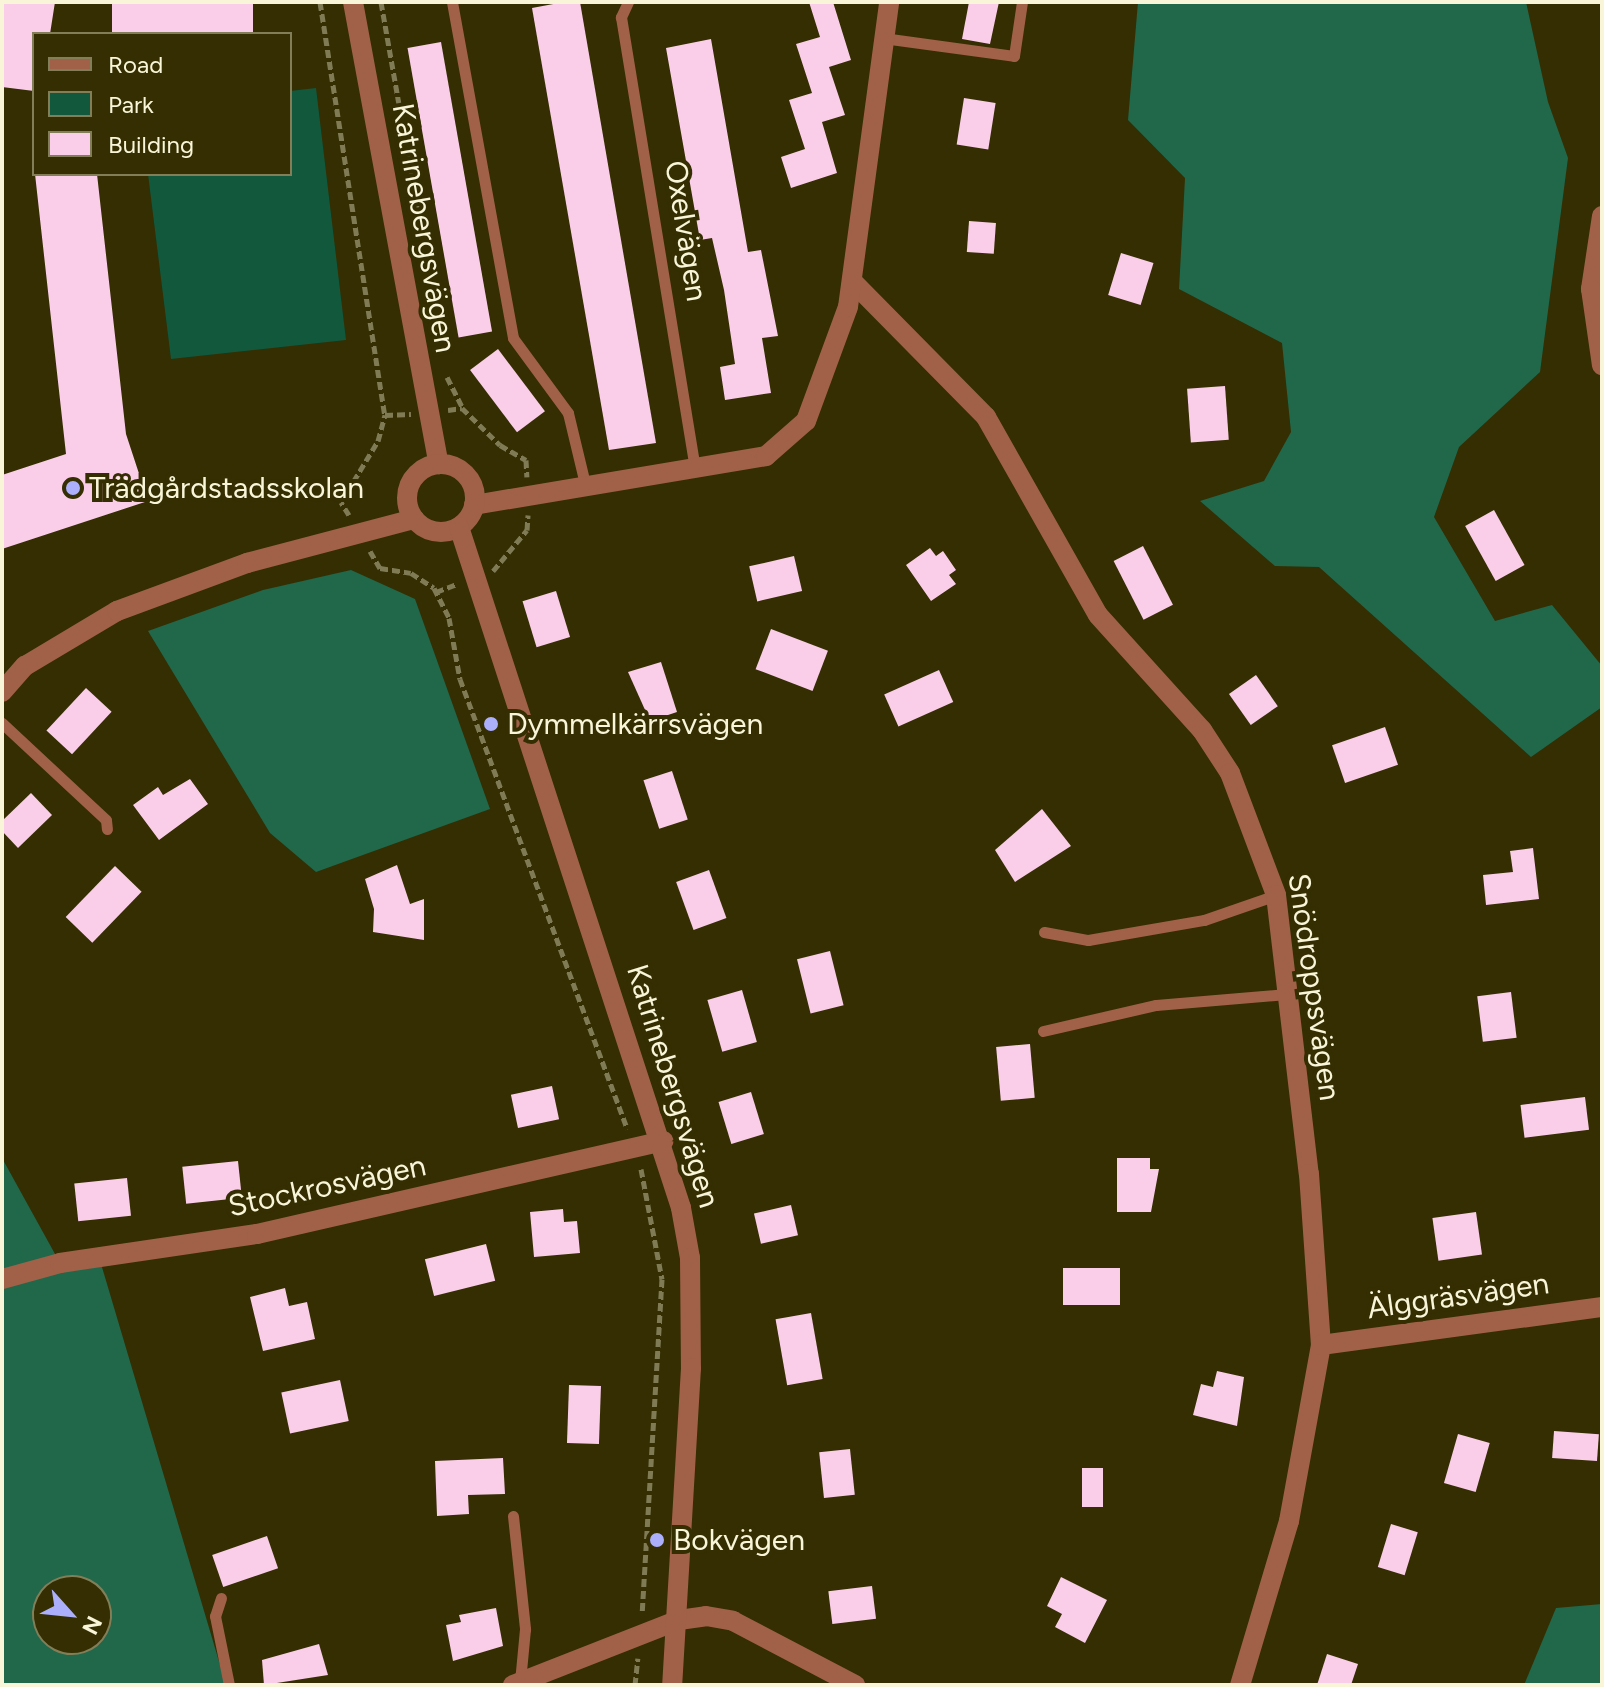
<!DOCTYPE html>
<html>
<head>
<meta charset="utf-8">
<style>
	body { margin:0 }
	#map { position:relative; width:1604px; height:1687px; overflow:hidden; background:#342e02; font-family:Figtree,sans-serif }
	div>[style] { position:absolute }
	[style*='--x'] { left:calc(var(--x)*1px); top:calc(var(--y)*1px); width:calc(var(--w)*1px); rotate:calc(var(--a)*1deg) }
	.green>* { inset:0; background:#11583d }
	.forest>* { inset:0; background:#21674a }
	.building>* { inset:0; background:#facee8; transform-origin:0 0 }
	.path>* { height:5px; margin-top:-2.5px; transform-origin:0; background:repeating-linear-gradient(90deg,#807b55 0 8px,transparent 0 12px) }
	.service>* { height:11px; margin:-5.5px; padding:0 5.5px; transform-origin:5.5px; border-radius:5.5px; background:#a06148 }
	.minor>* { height:20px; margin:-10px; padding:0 10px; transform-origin:10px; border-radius:10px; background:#a06148 }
	.tertiary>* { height:20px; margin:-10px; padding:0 10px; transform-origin:10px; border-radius:10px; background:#a06148 }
	.tertiary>.ring { margin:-10px; padding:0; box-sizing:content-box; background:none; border:20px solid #a06148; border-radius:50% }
	.dots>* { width:22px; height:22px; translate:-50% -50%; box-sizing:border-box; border:4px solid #342e02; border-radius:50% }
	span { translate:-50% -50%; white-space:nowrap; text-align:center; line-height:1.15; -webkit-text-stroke:8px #342e02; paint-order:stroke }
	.street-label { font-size:30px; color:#f8f5d8 }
	.poi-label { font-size:30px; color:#f8f5d8 }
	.left { translate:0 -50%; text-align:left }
	.frame { position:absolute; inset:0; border:4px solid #f8f5d8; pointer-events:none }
	.legend { position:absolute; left:32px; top:32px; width:260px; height:144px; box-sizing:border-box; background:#342e02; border:2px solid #827e58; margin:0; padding:10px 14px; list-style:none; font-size:24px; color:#f8f5d8 }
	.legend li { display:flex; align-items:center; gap:16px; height:40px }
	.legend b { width:40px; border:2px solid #827e58 }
	.north { position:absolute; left:32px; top:1575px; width:80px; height:80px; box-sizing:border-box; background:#342e02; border:2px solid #827e58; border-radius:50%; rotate:117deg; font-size:22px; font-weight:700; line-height:32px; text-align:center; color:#f8f5d8 }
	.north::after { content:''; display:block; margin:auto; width:28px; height:36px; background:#acaffb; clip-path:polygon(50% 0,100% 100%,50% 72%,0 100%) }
</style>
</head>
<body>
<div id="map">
	<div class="green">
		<i style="clip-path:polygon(316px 88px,346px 340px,171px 359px,148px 174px,290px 174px,290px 91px)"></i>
	</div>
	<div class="forest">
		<i style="clip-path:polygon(1138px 2px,1526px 2px,1548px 102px,1568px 158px,1540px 372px,1459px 447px,1434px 517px,1495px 621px,1552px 605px,1602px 666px,1602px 707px,1531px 757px,1319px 567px,1275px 566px,1200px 501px,1264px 481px,1291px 432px,1282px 343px,1179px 289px,1185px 178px,1128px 120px)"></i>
		<i style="clip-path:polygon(351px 570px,415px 599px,490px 809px,316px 872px,270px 833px,148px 631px,263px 590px)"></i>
		<i style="clip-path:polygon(evenodd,2px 1158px,60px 1263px,99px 1257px,226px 1685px,2px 1685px,2px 1158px,48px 1591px,96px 1591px,96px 1639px,48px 1639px,48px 1591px)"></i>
		<i style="clip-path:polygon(1602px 1604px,1602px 1685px,1524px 1685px,1556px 1608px)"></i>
	</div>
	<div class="building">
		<i style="clip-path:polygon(2px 2px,55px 2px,50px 34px,34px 34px,34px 91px,2px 87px)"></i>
		<i style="left:112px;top:2px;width:141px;height:33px"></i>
		<i style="clip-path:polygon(564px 2px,580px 2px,656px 443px,609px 450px,532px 8px)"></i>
		<i style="clip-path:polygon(809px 2px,833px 2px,851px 60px,829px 67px,845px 115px,822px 122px,837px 173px,791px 188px,781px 157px,805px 149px,789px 100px,812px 93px,796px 44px,820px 37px)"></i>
		<i style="clip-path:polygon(969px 2px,999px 2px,990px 44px,962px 39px)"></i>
		<i style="clip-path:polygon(711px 39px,748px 252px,761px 250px,778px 336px,762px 338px,771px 393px,725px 400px,720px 367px,735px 364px,724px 290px,712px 238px,700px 240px,666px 48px)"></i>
		<i style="left:441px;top:42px;width:294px;height:34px;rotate:80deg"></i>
		<i style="left:964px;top:98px;width:32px;height:47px;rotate:9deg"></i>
		<i style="clip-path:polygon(35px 174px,97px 174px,126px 434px,148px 501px,2px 549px,2px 475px,66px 454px)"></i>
		<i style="left:969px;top:221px;width:27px;height:31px;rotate:4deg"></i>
		<i style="left:1121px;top:253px;width:34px;height:44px;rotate:17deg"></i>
		<i style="left:498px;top:349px;width:78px;height:35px;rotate:53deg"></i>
		<i style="left:1225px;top:386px;width:54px;height:38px;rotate:86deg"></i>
		<i style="left:1494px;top:510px;width:63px;height:33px;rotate:61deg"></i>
		<i style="left:1143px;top:546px;width:66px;height:33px;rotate:63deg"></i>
		<i style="clip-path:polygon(930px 548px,936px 556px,943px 551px,956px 570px,949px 575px,956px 584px,931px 601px,906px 565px)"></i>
		<i style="left:794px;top:556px;width:36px;height:46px;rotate:77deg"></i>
		<i style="left:556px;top:591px;width:48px;height:35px;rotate:73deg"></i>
		<i style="left:771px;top:629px;width:61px;height:43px;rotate:21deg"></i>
		<i style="clip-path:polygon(661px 662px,677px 712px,650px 721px,628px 672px)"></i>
		<i style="left:939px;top:670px;width:35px;height:60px;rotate:66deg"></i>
		<i style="left:1256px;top:675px;width:38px;height:33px;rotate:55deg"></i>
		<i style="left:86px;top:688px;width:35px;height:58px;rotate:43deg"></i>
		<i style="left:1385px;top:727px;width:40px;height:56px;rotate:71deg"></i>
		<i style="left:672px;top:771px;width:51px;height:30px;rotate:72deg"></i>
		<i style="clip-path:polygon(190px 779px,208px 804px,159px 840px,133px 805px,158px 787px,163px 795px)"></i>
		<i style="clip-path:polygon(31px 793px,52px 815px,18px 848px,2px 831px,2px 821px)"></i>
		<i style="clip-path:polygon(1042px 809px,1071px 846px,1015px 882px,995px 850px)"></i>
		<i style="clip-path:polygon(1533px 848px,1539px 899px,1486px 905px,1483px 875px,1513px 872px,1510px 851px)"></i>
		<i style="clip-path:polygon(397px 865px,410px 904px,424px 899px,424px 940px,373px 932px,374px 909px,365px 879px)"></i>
		<i style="left:115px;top:866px;width:37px;height:71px;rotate:44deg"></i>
		<i style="left:709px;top:870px;width:51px;height:35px;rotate:70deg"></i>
		<i style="left:830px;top:951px;width:56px;height:34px;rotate:76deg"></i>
		<i style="left:742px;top:990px;width:54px;height:36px;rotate:74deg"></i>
		<i style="left:1511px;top:992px;width:46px;height:34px;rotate:83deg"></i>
		<i style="left:1030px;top:1044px;width:54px;height:34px;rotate:85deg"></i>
		<i style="left:552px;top:1086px;width:34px;height:42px;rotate:78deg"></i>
		<i style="left:751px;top:1092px;width:44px;height:34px;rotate:73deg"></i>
		<i style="left:1585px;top:1097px;width:33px;height:65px;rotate:83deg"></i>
		<i style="clip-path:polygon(1117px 1158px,1150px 1158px,1150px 1169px,1159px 1169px,1151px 1212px,1117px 1212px)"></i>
		<i style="left:238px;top:1161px;width:37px;height:56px;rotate:84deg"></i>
		<i style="left:127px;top:1178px;width:38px;height:53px;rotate:84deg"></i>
		<i style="left:791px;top:1205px;width:31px;height:38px;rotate:77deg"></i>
		<i style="clip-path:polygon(563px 1209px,564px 1222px,577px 1221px,580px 1253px,534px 1257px,530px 1212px)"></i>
		<i style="left:1476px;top:1212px;width:43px;height:44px;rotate:82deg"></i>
		<i style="left:486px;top:1244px;width:38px;height:63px;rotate:76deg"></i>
		<i style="left:1063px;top:1268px;width:57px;height:37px"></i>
		<i style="clip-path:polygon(285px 1288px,289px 1306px,307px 1302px,315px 1339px,263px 1351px,250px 1297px)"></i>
		<i style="left:811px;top:1313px;width:67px;height:36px;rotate:80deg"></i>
		<i style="clip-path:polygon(1217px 1371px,1244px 1377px,1237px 1426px,1193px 1415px,1201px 1384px,1213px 1387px)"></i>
		<i style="left:340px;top:1380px;width:42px;height:60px;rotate:78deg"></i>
		<i style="left:569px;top:1385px;width:32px;height:58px;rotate:2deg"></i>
		<i style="left:1554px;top:1431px;width:45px;height:27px;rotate:4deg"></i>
		<i style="left:1458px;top:1434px;width:33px;height:51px;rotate:16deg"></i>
		<i style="left:850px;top:1449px;width:46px;height:31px;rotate:84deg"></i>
		<i style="clip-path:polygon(503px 1458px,505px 1494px,468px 1495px,469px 1514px,437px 1516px,435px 1461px)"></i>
		<i style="left:1082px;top:1468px;width:21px;height:39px"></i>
		<i style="left:1391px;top:1524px;width:28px;height:45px;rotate:17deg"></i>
		<i style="left:267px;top:1536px;width:34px;height:58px;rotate:71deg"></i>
		<i style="clip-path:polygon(1061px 1577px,1107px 1600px,1085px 1643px,1055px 1627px,1062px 1614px,1047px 1606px)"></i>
		<i style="left:872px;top:1586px;width:33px;height:44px;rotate:83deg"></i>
		<i style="clip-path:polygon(496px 1608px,503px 1646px,453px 1661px,446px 1625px,461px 1622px,459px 1615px)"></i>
		<i style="clip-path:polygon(319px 1644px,328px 1675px,264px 1685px,262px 1660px)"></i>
		<i style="clip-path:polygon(1327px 1654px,1358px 1664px,1351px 1685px,1317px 1685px)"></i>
	</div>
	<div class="path">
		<i style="--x:320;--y:2;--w:418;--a:81.1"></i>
		<i style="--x:381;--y:2;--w:299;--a:80"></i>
		<i style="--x:447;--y:377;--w:34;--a:63"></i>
		<i style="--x:448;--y:410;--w:14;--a:-8"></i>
		<i style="--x:462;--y:408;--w:53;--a:44.2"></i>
		<i style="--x:500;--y:445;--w:30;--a:30"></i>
		<i style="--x:526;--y:460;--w:17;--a:87"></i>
		<i style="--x:349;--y:515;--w:15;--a:-122"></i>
		<i style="--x:341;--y:502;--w:71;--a:-58.8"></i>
		<i style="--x:378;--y:441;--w:27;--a:-75"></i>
		<i style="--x:385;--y:415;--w:26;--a:-2"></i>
		<i style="--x:370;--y:551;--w:20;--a:60"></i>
		<i style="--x:380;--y:568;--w:31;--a:9"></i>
		<i style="--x:411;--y:573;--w:27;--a:33"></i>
		<i style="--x:434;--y:588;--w:34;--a:63"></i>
		<i style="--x:449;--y:618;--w:62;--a:79.8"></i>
		<i style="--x:460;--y:679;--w:480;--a:69.6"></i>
		<i style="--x:493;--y:571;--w:53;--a:-50.3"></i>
		<i style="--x:527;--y:530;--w:15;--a:-86"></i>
		<i style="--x:436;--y:592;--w:22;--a:-21"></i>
		<i style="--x:641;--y:1169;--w:112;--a:79.2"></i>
		<i style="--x:662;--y:1279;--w:334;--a:93.4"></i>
		<i style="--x:635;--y:1685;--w:27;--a:-84"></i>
	</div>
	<div class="service">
		<i style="--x:452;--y:2;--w:341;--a:79.7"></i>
		<i style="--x:513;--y:338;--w:93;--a:53.7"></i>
		<i style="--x:568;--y:413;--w:77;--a:76.5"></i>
		<i style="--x:628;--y:2;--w:17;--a:115"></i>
		<i style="--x:621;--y:17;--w:459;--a:80.7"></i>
		<i style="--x:883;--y:38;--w:132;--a:7.8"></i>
		<i style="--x:1014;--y:56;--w:55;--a:-81.6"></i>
		<i style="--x:2;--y:723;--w:142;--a:43"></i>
		<i style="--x:106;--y:820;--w:9;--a:84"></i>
		<i style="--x:1044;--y:932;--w:45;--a:10.3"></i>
		<i style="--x:1088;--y:940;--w:118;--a:-9.8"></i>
		<i style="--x:1204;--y:920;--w:76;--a:-19.1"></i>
		<i style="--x:1043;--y:1031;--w:116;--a:-13"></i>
		<i style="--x:1156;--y:1005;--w:131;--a:-4.8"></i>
		<i style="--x:513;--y:1516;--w:114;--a:83.9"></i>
		<i style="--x:525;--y:1629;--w:53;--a:95.4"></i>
		<i style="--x:221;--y:1598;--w:19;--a:108"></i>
		<i style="--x:215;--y:1616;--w:70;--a:78.5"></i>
	</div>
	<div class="minor">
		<i style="--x:1602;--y:216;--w:74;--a:98.6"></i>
		<i style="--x:1591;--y:289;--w:77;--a:81.8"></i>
		<i style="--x:852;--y:281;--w:191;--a:45.4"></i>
		<i style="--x:986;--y:417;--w:227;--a:60.5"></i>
		<i style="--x:1098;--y:615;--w:155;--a:47.9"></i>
		<i style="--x:1202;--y:730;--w:51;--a:56.9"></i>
		<i style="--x:1230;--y:773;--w:130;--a:69.3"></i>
		<i style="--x:1276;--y:895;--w:281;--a:83.3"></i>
		<i style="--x:1309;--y:1174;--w:171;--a:86"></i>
		<i style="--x:1321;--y:1345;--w:179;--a:100.3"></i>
		<i style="--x:1289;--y:1521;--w:171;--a:106.6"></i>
		<i style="--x:474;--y:505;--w:296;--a:-9.5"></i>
		<i style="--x:766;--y:456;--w:53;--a:-41.2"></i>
		<i style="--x:806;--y:421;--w:121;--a:-69.8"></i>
		<i style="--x:848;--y:307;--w:308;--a:-82.3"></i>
		<i style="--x:2;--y:692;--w:35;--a:-49"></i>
		<i style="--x:25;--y:666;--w:107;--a:-30.9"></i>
		<i style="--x:117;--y:611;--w:139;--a:-20.3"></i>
		<i style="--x:247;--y:563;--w:173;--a:-14.8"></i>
		<i style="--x:2;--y:1279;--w:60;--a:-15.4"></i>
		<i style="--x:60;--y:1263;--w:199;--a:-8.4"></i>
		<i style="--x:257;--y:1234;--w:417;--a:-12.9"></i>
		<i style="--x:1321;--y:1345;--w:284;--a:-7.7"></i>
		<i style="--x:513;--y:1685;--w:178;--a:-21.4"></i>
		<i style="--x:679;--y:1620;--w:27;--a:-8"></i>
		<i style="--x:706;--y:1616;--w:27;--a:10"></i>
		<i style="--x:733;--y:1621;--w:138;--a:27.7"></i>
	</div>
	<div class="tertiary">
		<i style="--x:353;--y:2;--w:470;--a:79.5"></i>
		<i class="ring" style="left:407px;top:464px;width:48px;height:48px"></i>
		<i style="--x:459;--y:527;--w:716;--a:71.94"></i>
		<i style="--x:681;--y:1208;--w:51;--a:79.8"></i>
		<i style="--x:690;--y:1258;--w:110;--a:89.5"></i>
		<i style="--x:691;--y:1368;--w:318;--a:93.4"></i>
	</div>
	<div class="dots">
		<i style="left:73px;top:488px;background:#acaffb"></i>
		<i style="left:491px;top:724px;background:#acaffb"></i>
		<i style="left:657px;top:1540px;background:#acaffb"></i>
	</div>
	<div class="street-label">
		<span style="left:424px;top:228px;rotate:80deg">Katrinebergsvägen</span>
		<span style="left:686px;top:231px;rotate:81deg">Oxelvägen</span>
		<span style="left:1314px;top:987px;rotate:82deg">Snödroppsvägen</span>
		<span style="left:673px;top:1086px;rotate:73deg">Katrinebergsvägen</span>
		<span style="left:327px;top:1186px;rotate:-12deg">Stockrosvägen</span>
		<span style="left:1458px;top:1296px;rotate:-8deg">Älggräsvägen</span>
	</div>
	<div class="poi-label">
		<span class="left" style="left:89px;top:488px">Trädgårdstadsskolan</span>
		<span class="left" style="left:507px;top:724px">Dymmelkärrsvägen</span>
		<span class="left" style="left:673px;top:1540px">Bokvägen</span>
	</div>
	<div class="frame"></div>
	<ul class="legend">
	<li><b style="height:10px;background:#a06148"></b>Road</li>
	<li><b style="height:22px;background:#11583d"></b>Park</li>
	<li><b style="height:22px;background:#facee8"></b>Building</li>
	</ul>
	<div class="north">N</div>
</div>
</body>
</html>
